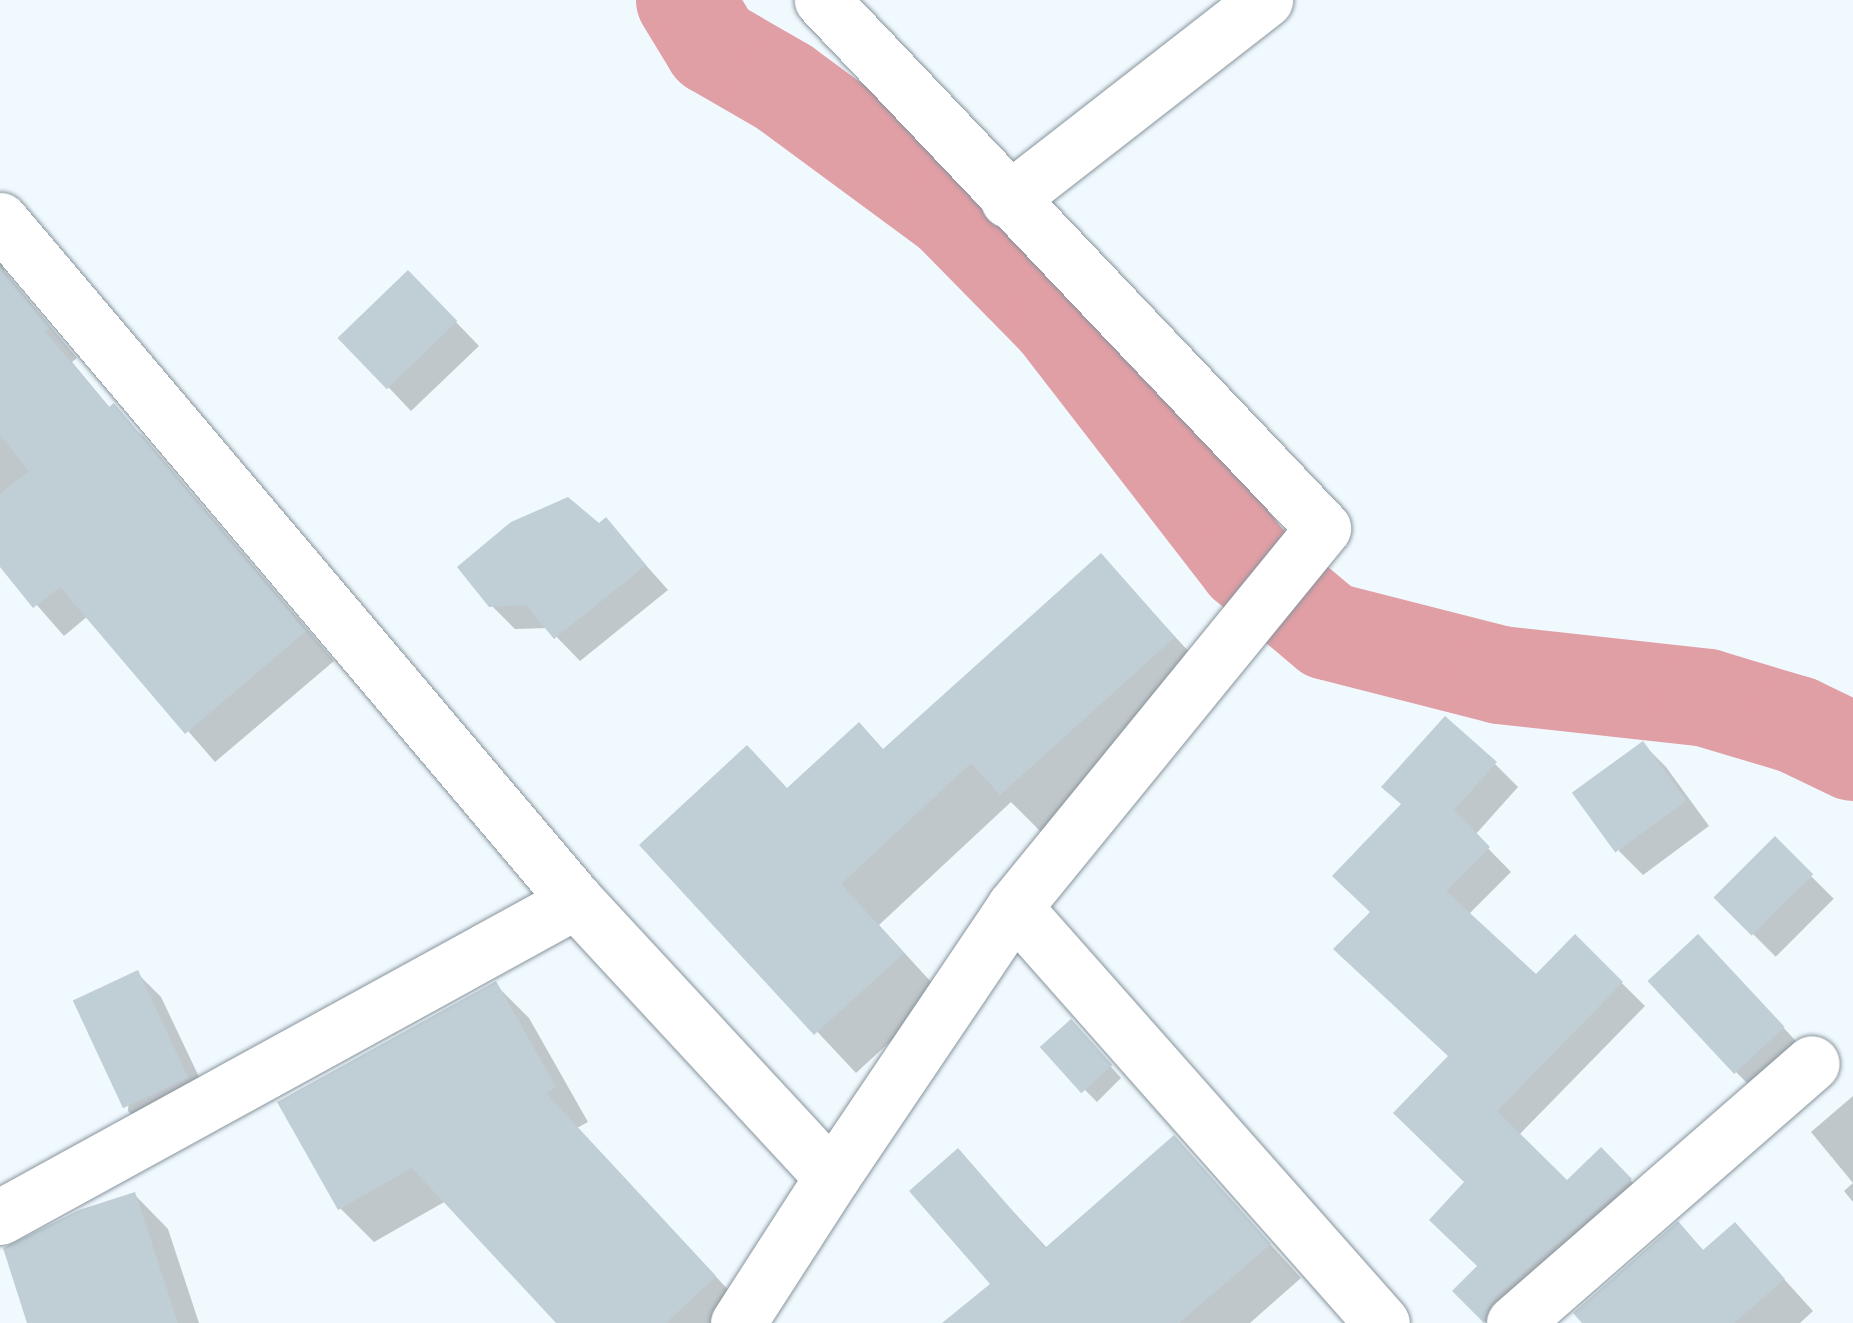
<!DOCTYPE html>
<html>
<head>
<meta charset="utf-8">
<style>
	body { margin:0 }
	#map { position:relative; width:1853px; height:1323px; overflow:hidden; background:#f0f9fe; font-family:"Roboto Condensed",sans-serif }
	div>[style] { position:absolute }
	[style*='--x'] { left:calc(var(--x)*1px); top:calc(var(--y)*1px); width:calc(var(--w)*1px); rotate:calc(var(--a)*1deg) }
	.shadow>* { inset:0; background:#0003; transform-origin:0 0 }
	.river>* { height:98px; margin:-49px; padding:0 49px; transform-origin:49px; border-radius:49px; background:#e09ea5 }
	.building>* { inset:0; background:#c0ced6; transform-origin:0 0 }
	.roads { filter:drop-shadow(0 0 2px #87949c) drop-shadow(0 0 2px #87949c) }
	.minor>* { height:55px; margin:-27.5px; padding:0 27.5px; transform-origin:27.5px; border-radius:27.5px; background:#fff }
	span { translate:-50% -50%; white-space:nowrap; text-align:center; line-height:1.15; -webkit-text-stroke:8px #f0f9fe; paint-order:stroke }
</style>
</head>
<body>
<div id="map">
	<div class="shadow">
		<i style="clip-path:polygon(0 258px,5px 272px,77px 358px,72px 362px,111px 409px,143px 436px,334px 661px,215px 762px,88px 616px,64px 636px,0 563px)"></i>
		<i style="clip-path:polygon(431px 296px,479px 346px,411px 411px,341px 337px)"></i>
		<i style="clip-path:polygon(606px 520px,668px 590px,580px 661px,548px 628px,515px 629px,491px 605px)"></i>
		<i style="clip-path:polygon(1101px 556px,1213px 678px,1041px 832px,1011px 802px,879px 925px,942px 994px,856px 1073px,643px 846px,884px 751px)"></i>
		<i style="clip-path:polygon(1643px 744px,1666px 767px,1709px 826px,1643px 875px,1619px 851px)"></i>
		<i style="clip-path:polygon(1495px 764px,1518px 787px,1475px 835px,1511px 872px,1468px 915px,1536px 977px,1575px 937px,1645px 1006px,1518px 1136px,1567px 1183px,1601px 1150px,1653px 1203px,1516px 1323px,1487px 1323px,1456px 1291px,1480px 1267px,1451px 1057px,1373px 913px,1335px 876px)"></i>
		<i style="left:1775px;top:840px;width:83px;height:82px;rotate:45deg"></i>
		<i style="clip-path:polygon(1722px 961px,1806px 1052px,1759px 1095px,1736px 1072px)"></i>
		<i style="clip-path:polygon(137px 973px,161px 997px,211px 1102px,151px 1134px,128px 1111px)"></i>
		<i style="clip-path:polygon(495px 984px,529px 1018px,588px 1122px,577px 1128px,748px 1311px,736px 1323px,560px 1323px,446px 1201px,374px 1242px,340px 1208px)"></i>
		<i style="clip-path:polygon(1082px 1034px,1121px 1078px,1097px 1102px,1044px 1049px)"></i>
		<i style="clip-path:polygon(1853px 1096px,1853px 1183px,1811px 1132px)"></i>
		<i style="clip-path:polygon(1174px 1139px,1301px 1278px,1250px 1323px,946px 1323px,993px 1284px,958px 1152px,1048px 1249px)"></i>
		<i style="clip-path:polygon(1853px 1183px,1853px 1202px,1844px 1191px)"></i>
		<i style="clip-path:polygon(134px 1194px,168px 1229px,199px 1323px,30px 1323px)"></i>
		<i style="clip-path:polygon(1678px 1225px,1705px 1252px,1735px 1225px,1813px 1311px,1800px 1323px,1585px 1323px)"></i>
	</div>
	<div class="river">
		<i style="--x:685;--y:0;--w:54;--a:58.7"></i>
		<i style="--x:713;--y:46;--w:82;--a:30"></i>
		<i style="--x:784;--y:87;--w:209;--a:36.4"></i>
		<i style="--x:952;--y:211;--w:153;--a:45.5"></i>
		<i style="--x:1059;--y:320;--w:307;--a:52.3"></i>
		<i style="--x:1247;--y:563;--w:106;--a:40"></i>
		<i style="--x:1328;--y:631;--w:178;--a:14.3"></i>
		<i style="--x:1500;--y:675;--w:208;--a:6.3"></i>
		<i style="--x:1707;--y:698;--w:94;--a:16.7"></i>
		<i style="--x:1797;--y:725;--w:62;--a:25.7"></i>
	</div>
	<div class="building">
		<i style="clip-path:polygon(0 268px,50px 328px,45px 332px,109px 407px,114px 403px,306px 631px,185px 734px,60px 587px,33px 608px,0 567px,0 494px,29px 471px,0 435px)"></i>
		<i style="left:408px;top:270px;width:71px;height:98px;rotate:46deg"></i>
		<i style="clip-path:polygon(568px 497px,599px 523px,606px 517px,646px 565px,554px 639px,526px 605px,489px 607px,457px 567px,511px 522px)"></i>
		<i style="clip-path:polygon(1101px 553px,1175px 637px,1000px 795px,971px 763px,841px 884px,904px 953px,814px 1035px,639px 845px,747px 745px,787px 788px,859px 722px,883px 749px)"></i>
		<i style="clip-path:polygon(1445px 716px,1497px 762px,1454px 810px,1490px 847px,1446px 891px,1536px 974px,1575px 934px,1623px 982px,1497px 1111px,1567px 1180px,1601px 1147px,1632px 1179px,1493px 1299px,1484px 1323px,1452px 1291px,1477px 1266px,1429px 1220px,1464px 1182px,1393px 1113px,1448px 1056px,1333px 949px,1370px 912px,1332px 876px,1401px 804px,1381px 787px)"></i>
		<i style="left:1643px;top:741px;width:74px;height:88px;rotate:54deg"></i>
		<i style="left:1775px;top:836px;width:54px;height:87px;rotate:45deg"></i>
		<i style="left:1698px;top:934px;width:127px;height:69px;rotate:47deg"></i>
		<i style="left:138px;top:970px;width:119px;height:72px;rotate:65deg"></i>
		<i style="clip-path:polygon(496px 981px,556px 1087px,546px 1093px,716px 1276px,666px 1323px,556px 1323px,412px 1168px,338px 1210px,277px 1102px)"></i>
		<i style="left:1071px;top:1019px;width:62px;height:42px;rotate:48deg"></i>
		<i style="clip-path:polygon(1174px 1135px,1271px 1244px,1179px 1323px,942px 1323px,990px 1284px,909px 1191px,958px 1148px,1045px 1248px)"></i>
		<i style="clip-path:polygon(135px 1192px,178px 1323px,27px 1323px,3px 1248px,79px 1210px)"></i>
		<i style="clip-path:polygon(1678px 1221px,1703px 1250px,1735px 1222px,1785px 1279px,1734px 1323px,1582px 1323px,1573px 1313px)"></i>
	</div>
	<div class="roads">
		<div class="minor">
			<i style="--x:1008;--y:200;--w:326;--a:-37.9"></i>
			<i style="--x:0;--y:220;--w:892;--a:49.77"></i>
			<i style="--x:576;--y:901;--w:376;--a:47.2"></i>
			<i style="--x:832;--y:1177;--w:326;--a:-56"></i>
			<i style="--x:1014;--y:907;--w:489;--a:-50.8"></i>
			<i style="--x:1323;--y:528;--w:728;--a:-133.5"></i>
			<i style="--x:1014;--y:907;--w:555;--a:48.5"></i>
			<i style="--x:0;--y:1217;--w:657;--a:-28.75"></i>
			<i style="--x:738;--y:1323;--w:174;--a:-57.2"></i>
			<i style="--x:1514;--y:1323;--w:395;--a:-41.1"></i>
		</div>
	</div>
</div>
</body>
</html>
